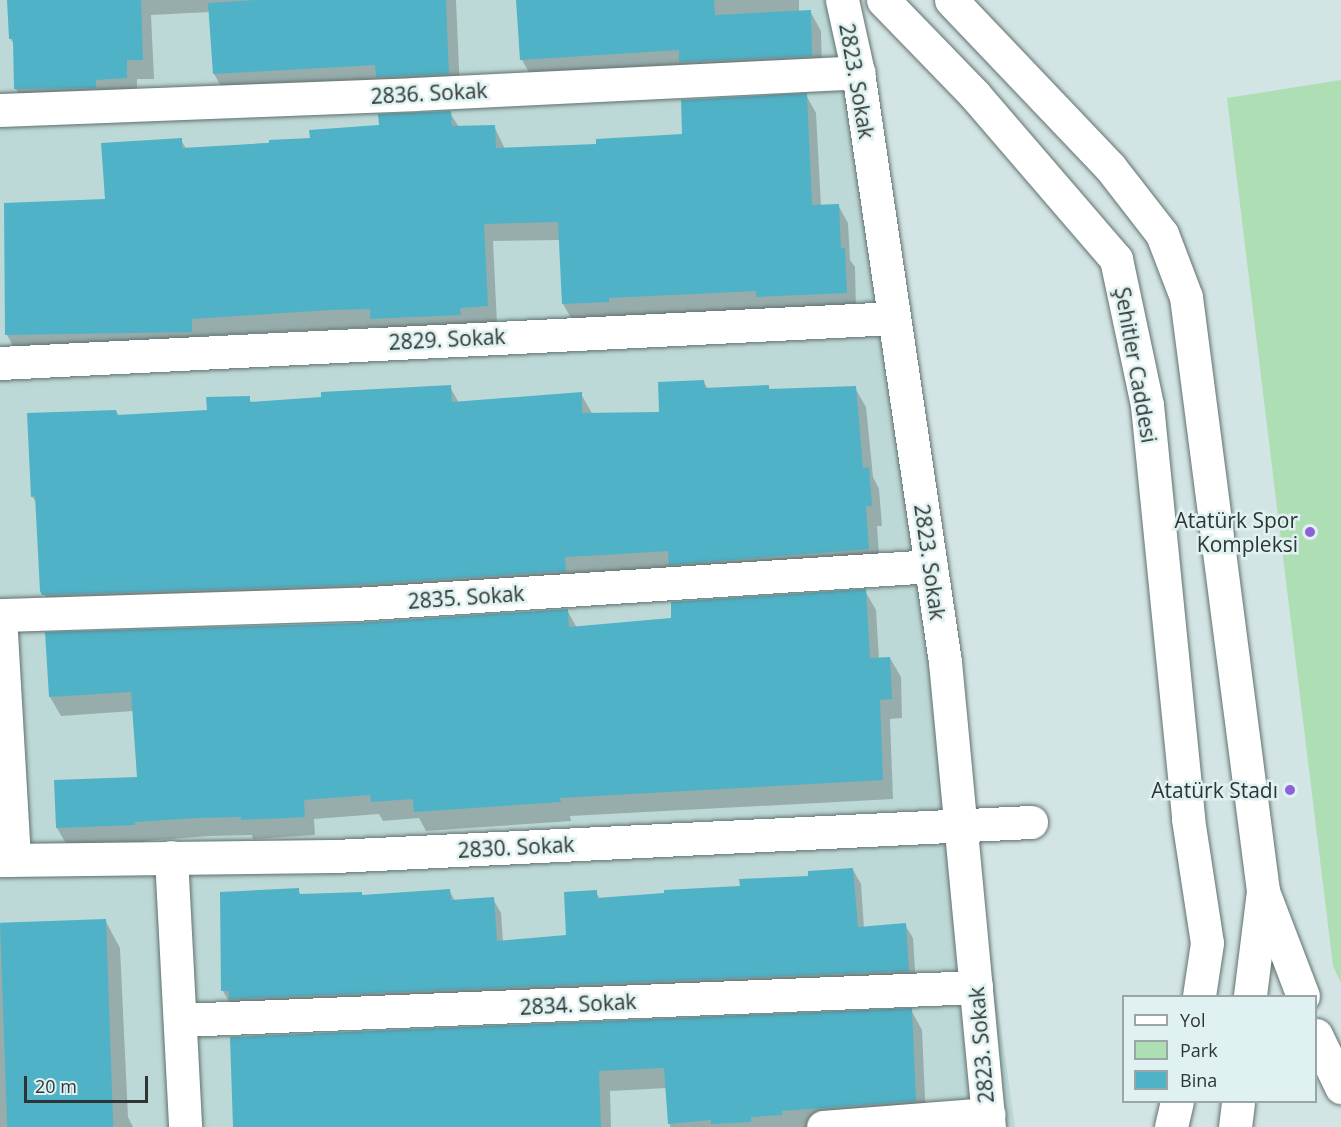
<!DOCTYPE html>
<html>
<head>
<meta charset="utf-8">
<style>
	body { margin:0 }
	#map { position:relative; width:1341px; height:1127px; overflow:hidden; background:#d2e4e3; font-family:"Open Sans",sans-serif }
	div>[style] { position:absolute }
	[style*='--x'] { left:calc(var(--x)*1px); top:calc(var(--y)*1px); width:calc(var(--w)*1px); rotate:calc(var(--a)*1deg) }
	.built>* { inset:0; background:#bdd9d7 }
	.green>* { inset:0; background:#addeb4 }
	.shadow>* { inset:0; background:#0003 }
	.building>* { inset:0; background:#50b2c6; transform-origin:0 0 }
	.roads { filter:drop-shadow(0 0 2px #617170) drop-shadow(0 0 2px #617170) }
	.minor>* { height:33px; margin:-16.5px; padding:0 16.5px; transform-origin:16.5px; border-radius:16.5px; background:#fff }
	.major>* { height:33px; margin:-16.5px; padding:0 16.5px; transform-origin:16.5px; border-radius:16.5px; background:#fff }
	.dots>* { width:16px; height:16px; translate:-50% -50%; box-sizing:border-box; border:3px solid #dff1f0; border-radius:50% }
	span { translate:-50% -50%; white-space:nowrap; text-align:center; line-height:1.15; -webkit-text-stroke:5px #dff1f0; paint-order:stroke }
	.street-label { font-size:21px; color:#2e3535 }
	.poi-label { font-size:21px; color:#2e3535 }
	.right { translate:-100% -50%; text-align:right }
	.legend { position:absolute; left:1122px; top:995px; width:195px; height:108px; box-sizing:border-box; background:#dff1f0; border:2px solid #98a6a5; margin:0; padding:8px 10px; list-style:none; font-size:18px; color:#2e3535 }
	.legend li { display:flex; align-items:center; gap:12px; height:30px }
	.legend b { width:30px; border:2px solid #98a6a5 }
	.scale { position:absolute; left:24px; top:1076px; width:124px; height:27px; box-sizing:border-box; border:3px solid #2e3535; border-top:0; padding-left:8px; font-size:18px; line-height:21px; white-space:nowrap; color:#2e3535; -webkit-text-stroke:4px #dff1f0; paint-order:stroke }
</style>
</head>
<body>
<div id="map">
	<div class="built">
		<i style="clip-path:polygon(0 0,855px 0,1015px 1127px,0 1127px)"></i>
	</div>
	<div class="green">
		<i style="clip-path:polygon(1341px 80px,1341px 983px,1333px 966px,1227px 98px)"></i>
	</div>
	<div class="shadow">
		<i style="clip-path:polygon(9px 0,456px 0,460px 92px,225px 93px,214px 74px,210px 12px,151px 15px,154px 79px,137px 79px,137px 97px,27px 108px,16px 89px,15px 46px,10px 38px)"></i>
		<i style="clip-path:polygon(518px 0,799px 0,799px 12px,810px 11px,821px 31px,822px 74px,533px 79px,522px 60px)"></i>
		<i style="clip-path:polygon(806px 95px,816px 113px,821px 206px,838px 205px,848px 223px,850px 260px,855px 267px,856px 310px,573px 321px,563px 304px,560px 240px,493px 241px,497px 324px,382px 336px,377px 327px,201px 336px,202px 350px,17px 353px,7px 335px,6px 204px,107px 201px,181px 140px,187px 150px,311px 139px,450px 113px,459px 127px,494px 126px,505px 149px,598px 146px,683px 135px)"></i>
		<i style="clip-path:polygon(703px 381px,708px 389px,768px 386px,771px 391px,855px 388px,866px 407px,873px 477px,879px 489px,882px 526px,877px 526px,880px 569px,55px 614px,44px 594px,37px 504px,32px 496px,116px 411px,119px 416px,208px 412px,249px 398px,252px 404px,450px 387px,459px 403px,581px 394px,593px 415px,661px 413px)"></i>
		<i style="clip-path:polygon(865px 591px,876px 610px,879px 659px,890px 658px,901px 677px,902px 718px,890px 719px,893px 799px,570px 816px,571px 821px,426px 831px,419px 818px,383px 821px,379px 814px,314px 819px,315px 835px,253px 839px,252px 835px,209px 836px,145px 841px,145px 844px,68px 847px,57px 828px,138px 779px,133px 711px,61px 716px,50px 697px,356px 624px,567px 610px,577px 628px,673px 619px)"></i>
		<i style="clip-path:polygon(853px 870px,861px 884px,864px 928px,905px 925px,913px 938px,916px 985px,231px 1005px,223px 991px,298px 890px,301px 895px,362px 896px,449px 890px,455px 901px,493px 899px,501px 913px,503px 942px,568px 937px,596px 892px,600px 899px,741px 887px)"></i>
		<i style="clip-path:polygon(105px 920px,120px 948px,128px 1117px,133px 1127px,0 1127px,0 925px)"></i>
		<i style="clip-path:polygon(911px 1010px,922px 1030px,926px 1120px,842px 1127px,670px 1127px,667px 1088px,610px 1091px,611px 1127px,234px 1127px)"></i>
	</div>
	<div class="building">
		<i style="clip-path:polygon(7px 0,141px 0,143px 60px,127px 60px,127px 78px,96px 80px,96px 88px,14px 89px,13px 39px,9px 39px)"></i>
		<i style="clip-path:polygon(257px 0,446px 0,449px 74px,376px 77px,375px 65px,213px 74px,208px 3px)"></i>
		<i style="clip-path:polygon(516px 0,714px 0,715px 15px,811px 10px,812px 56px,679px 62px,679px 50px,520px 60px)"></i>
		<i style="clip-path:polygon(807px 93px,812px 205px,839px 204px,841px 248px,845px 248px,847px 293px,756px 297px,756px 291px,609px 298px,609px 302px,562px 304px,558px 222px,484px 224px,488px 306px,460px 308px,461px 315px,370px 319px,370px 309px,330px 310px,192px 319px,192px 332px,5px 335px,4px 203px,105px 199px,101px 143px,182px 138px,182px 148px,269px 143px,269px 140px,310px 138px,309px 130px,379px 125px,378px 114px,451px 111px,452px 126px,495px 125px,496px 148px,596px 144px,596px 139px,682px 134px,681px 100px)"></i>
		<i style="clip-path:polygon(704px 380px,705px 388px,769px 385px,769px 389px,856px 386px,863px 468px,869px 467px,872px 506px,866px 506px,869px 549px,669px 565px,668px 551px,603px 555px,565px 557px,566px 571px,354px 585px,42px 595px,40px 591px,35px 496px,31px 497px,27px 413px,116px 410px,117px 415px,207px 410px,206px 397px,250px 396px,250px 402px,321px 397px,321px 392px,451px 385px,452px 402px,582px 392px,582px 413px,659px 412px,658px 382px)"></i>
		<i style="clip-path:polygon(866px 589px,870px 658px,890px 657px,892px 699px,880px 700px,883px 780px,560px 798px,561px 802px,414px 812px,413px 799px,371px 802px,370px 795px,304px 800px,305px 817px,241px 820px,241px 817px,197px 818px,135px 822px,135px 825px,56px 828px,54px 780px,137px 777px,131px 692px,49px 697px,45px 632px,356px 623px,568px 609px,569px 627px,671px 618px,671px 602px)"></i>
		<i style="clip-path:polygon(853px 868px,858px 927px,906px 923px,909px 971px,229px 999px,229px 991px,221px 991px,220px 892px,299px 888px,299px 894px,362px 892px,362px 895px,450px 889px,451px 900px,494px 897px,497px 941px,566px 935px,564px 892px,597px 890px,597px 898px,664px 893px,664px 890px,740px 886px,739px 879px,808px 876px,808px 871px)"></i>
		<i style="left:106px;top:919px;width:208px;height:106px;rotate:88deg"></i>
		<i style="clip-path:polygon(912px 1008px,916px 1101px,782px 1111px,782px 1115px,751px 1117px,751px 1122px,711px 1124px,711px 1120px,668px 1124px,664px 1068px,599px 1071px,601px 1127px,233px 1127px,230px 1037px)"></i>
	</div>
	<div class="roads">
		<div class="minor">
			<i style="--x:842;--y:0;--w:74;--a:77.5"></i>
			<i style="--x:858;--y:72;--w:596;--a:81.61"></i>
			<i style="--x:945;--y:662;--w:467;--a:84.6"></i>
			<i style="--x:0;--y:110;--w:415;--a:-2.2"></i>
			<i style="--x:415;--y:94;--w:444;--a:-2.8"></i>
			<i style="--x:0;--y:363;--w:895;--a:-2.88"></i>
			<i style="--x:0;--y:615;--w:355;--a:-1.8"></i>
			<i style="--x:355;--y:604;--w:577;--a:-3.77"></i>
			<i style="--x:0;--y:616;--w:243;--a:86.7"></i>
			<i style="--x:171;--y:857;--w:270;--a:87"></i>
			<i style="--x:0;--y:860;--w:335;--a:-0.7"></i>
			<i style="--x:335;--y:856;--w:697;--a:-2.8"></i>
			<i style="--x:180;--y:1020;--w:797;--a:-2.37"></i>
			<i style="--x:823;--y:1127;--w:166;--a:-4.5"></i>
		</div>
		<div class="major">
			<i style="--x:883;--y:0;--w:131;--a:45.9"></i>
			<i style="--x:974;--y:94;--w:218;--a:49.3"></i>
			<i style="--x:1116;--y:259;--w:149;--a:78"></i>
			<i style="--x:1147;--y:405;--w:416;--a:84.3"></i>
			<i style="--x:1188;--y:819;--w:125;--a:81.3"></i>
			<i style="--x:1207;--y:943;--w:54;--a:98.6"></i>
			<i style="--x:951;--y:0;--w:231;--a:46.4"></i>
			<i style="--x:1110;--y:167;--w:85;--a:52.2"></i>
			<i style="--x:1162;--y:234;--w:67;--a:69.1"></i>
			<i style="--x:1186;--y:297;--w:599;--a:82.61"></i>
			<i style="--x:1263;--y:891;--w:106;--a:97.1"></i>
			<i style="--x:1264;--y:894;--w:109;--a:69.1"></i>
			<i style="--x:1316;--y:1035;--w:58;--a:64.3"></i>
			<i style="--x:1171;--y:1127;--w:26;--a:-77"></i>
			<i style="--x:1235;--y:1127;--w:25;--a:-83"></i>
		</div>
	</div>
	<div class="dots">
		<i style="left:1310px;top:532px;background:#9060da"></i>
		<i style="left:1290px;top:790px;background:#9060da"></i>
	</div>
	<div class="street-label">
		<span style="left:857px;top:81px;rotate:80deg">2823. Sokak</span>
		<span style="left:429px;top:93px;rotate:-3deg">2836. Sokak</span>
		<span style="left:447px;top:339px;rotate:-3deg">2829. Sokak</span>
		<span style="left:1136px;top:365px;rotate:80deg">Şehitler Caddesi</span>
		<span style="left:930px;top:562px;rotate:82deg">2823. Sokak</span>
		<span style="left:466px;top:597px;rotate:-4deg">2835. Sokak</span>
		<span style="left:516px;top:847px;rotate:-3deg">2830. Sokak</span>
		<span style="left:578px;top:1004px;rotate:-3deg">2834. Sokak</span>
		<span style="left:981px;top:1045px;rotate:-95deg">2823. Sokak</span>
	</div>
	<div class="poi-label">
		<span class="right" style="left:1298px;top:532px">Atatürk Spor<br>Kompleksi</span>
		<span class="right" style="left:1278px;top:790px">Atatürk Stadı</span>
	</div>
	<ul class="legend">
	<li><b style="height:8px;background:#fff"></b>Yol</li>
	<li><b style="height:16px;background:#addeb4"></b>Park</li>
	<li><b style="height:16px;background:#50b2c6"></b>Bina</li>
	</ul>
	<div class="scale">20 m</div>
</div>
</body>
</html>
